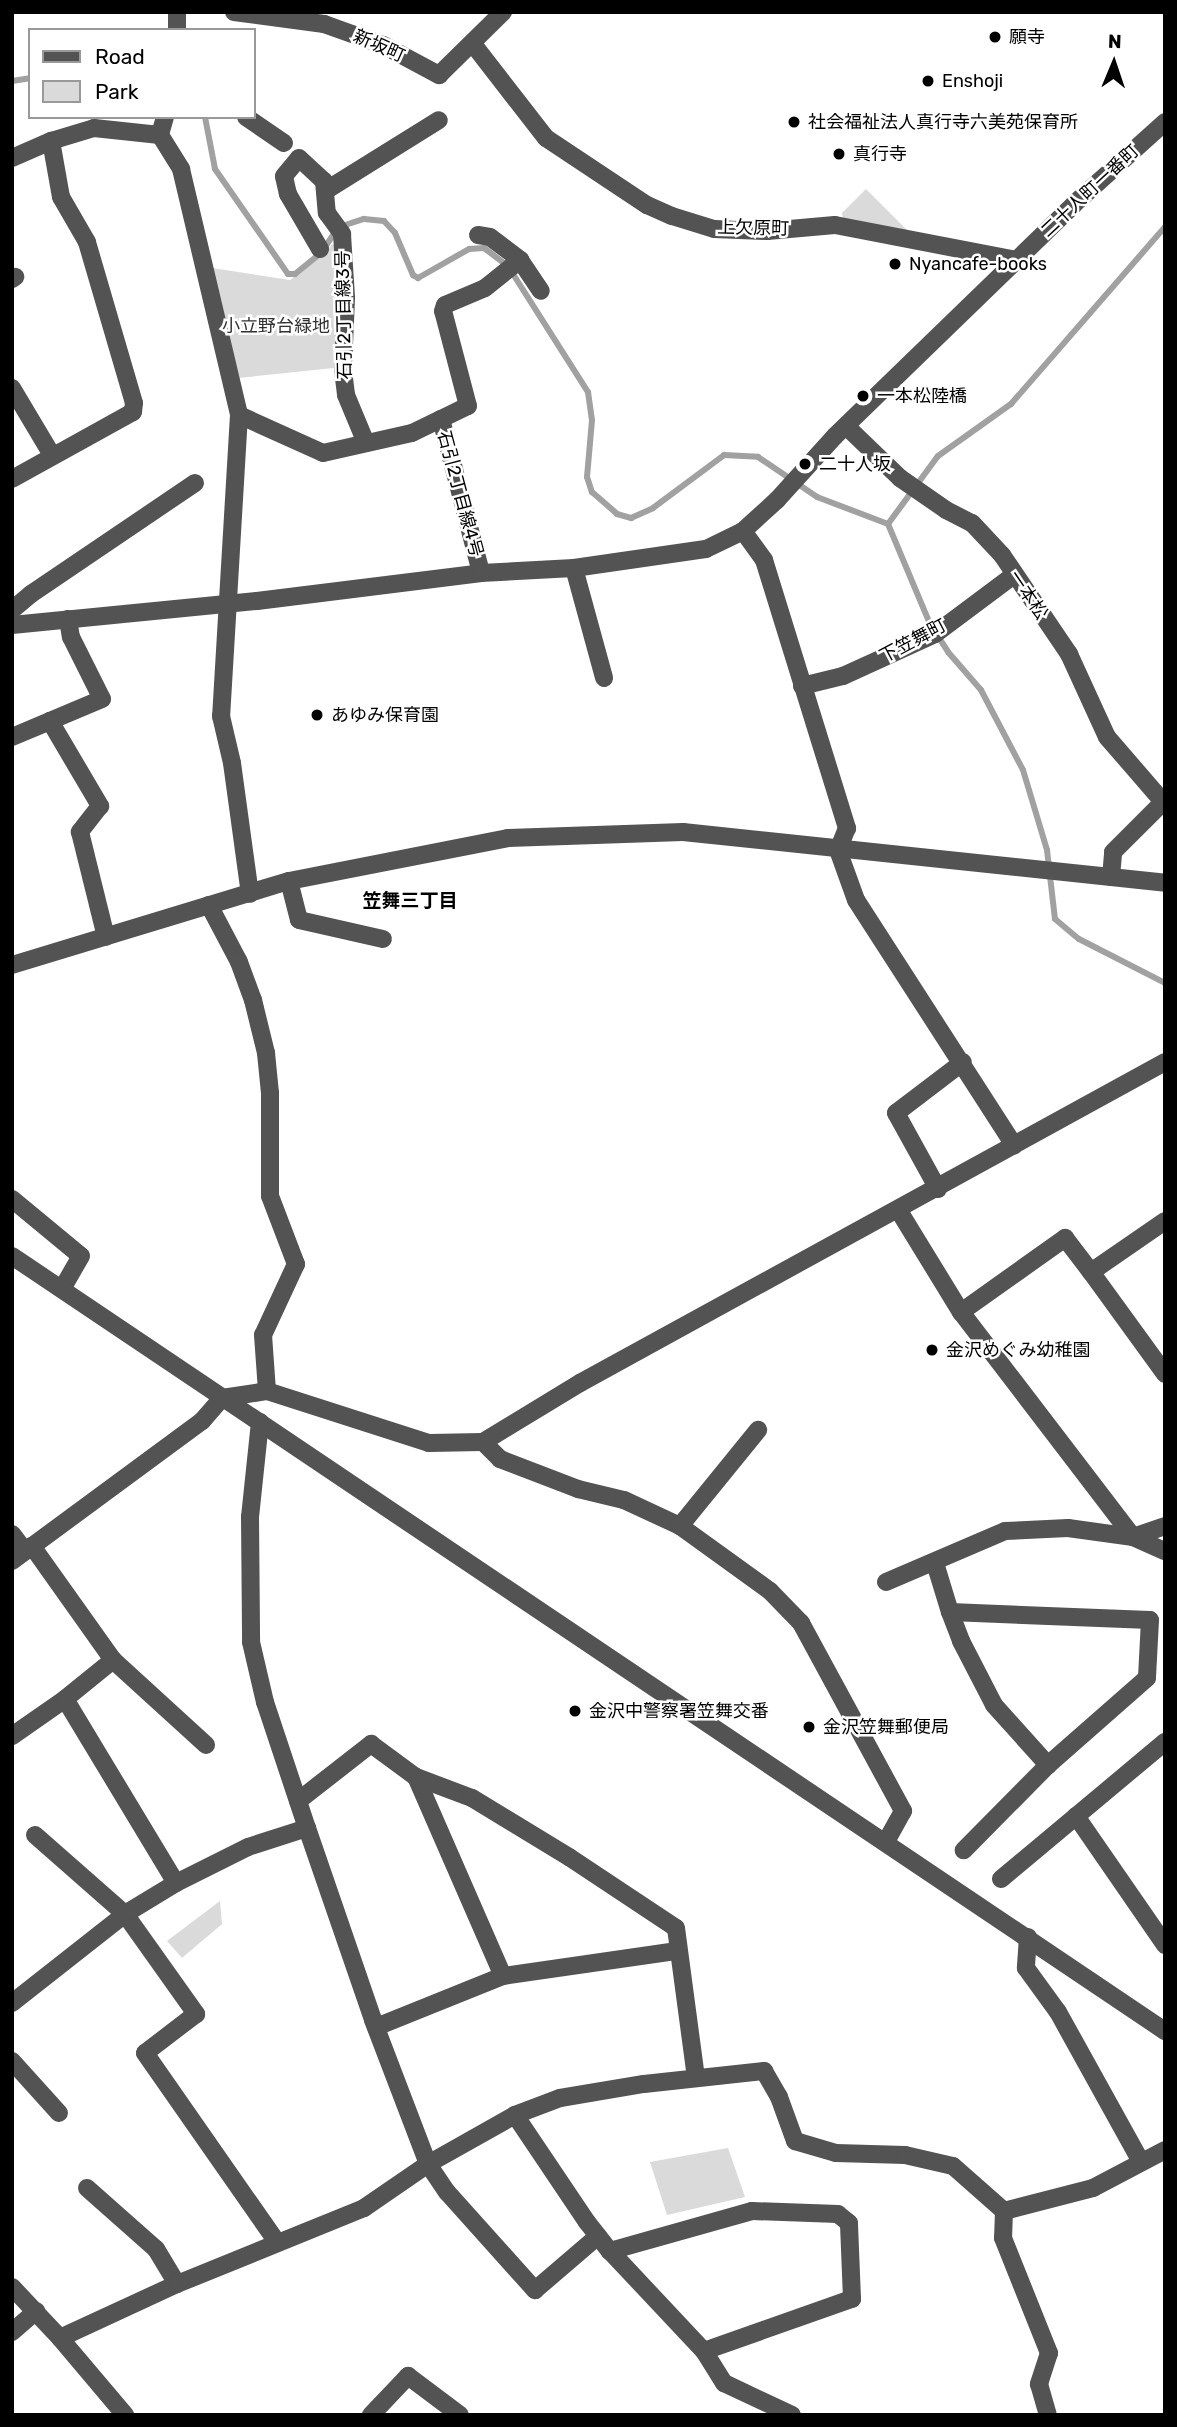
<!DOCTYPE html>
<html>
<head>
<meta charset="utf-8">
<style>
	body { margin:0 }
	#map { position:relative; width:1177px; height:2427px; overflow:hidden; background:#fff; font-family:Rubik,"Noto Sans JP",sans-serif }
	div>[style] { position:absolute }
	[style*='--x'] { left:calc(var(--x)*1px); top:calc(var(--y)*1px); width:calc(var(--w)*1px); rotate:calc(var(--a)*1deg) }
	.green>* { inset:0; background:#dadada }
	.stream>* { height:6px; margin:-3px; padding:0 3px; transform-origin:3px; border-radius:3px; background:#a1a1a1 }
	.minor>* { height:18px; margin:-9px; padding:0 9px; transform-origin:9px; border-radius:9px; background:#535353 }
	.dots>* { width:19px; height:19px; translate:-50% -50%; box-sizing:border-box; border:4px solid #fff; border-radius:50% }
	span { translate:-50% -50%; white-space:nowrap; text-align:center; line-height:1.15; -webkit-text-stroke:5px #fff; paint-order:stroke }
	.poi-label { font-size:18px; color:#000 }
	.left { translate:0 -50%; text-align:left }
	.street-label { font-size:18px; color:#000 }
	.park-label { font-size:18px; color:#313131 }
	.neighbourhood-label { font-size:19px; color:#000; font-weight:700 }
	.frame { position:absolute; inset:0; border:14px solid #000; pointer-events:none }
	.legend { position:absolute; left:28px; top:28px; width:228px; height:91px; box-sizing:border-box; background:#fff; border:2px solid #999; margin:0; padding:9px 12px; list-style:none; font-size:21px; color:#000 }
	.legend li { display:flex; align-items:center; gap:14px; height:35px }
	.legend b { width:35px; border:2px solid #999 }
	.north { position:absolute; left:1079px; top:28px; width:70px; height:70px; -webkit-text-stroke:5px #fff; paint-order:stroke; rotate:2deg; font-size:19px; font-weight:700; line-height:28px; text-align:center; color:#000 }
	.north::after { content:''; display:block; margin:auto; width:24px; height:32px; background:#000; clip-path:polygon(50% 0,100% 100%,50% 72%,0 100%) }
</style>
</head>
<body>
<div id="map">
	<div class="green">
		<i style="clip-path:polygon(866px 189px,910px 233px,844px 223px,842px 213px)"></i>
		<i style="clip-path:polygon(332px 244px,340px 249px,334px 368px,238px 378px,212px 268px,290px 280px,327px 252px)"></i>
		<i style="clip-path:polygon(220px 1901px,222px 1924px,182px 1958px,167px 1941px)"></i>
		<i style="clip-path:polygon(728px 2148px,745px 2197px,667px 2215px,650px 2162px)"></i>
	</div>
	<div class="stream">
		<i style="--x:12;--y:81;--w:18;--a:-9"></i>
		<i style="--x:205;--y:117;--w:53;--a:79.1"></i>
		<i style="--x:215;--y:169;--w:128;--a:55.2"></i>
		<i style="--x:288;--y:274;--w:7;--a:0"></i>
		<i style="--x:295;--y:274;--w:33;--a:-39"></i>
		<i style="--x:321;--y:253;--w:25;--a:-56"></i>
		<i style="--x:342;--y:226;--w:23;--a:-18"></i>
		<i style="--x:364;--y:219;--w:20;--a:6"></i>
		<i style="--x:384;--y:221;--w:16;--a:47"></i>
		<i style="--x:395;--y:233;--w:46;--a:66.8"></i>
		<i style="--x:413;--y:275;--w:6;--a:31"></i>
		<i style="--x:418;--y:278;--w:59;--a:-29.6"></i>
		<i style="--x:469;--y:249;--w:15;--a:-4"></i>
		<i style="--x:484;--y:248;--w:25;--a:37"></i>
		<i style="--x:513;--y:274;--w:140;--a:57.6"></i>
		<i style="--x:588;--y:392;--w:28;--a:82"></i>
		<i style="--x:592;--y:420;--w:57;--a:95"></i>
		<i style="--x:587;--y:477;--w:16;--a:72"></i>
		<i style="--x:592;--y:492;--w:33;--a:41"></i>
		<i style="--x:617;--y:514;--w:15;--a:16"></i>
		<i style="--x:631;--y:518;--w:24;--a:-24"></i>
		<i style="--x:653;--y:508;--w:89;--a:-36.7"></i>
		<i style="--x:724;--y:455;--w:34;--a:3"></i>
		<i style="--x:758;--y:457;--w:71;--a:34.1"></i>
		<i style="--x:817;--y:497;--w:76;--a:20.8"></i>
		<i style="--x:888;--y:524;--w:108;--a:67.2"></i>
		<i style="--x:930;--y:624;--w:33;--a:57"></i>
		<i style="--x:948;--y:652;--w:50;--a:49"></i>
		<i style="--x:981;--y:690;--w:90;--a:62.3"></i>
		<i style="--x:1023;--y:770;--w:84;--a:73.3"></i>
		<i style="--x:1047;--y:850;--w:69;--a:83.4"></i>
		<i style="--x:1055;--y:919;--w:31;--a:40"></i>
		<i style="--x:1079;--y:939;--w:97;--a:27.1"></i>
		<i style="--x:888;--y:524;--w:84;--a:-53.7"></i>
		<i style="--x:938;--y:456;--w:90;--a:-35.5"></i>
		<i style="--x:1011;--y:404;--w:235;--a:-49"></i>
	</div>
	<div class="minor">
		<i style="--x:234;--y:12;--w:91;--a:7.6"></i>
		<i style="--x:324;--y:24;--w:63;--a:19.6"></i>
		<i style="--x:383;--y:45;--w:64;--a:28.2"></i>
		<i style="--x:439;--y:75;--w:90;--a:-44.5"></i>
		<i style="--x:177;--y:30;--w:18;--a:-90"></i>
		<i style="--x:473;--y:44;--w:119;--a:52.2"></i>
		<i style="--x:546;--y:138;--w:121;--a:33.6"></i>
		<i style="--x:647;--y:205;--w:27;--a:24"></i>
		<i style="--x:672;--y:216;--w:44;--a:17.2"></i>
		<i style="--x:714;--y:229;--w:53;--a:2.2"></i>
		<i style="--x:767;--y:231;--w:68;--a:-5"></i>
		<i style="--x:835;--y:225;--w:184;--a:10.9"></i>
		<i style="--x:165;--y:117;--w:19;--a:106"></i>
		<i style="--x:160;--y:135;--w:40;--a:58"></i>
		<i style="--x:181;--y:169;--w:253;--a:76.7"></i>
		<i style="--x:239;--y:415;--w:302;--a:93.4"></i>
		<i style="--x:221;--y:716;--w:48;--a:76.8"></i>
		<i style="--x:232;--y:763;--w:132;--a:82.2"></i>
		<i style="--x:246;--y:117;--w:46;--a:34.4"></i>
		<i style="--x:12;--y:158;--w:43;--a:-23.6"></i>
		<i style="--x:51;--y:141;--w:45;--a:-16.8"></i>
		<i style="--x:94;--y:128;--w:66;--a:6.1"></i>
		<i style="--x:325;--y:191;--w:134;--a:-31.9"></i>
		<i style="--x:478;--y:235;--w:12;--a:9"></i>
		<i style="--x:490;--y:237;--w:38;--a:37"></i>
		<i style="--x:520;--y:260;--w:37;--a:56"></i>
		<i style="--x:320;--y:249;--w:64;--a:-120.2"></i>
		<i style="--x:288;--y:194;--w:18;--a:-103"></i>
		<i style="--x:284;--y:176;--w:23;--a:-50"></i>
		<i style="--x:299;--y:158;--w:34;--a:43"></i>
		<i style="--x:324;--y:181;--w:32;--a:85"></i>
		<i style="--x:327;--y:213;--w:26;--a:54"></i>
		<i style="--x:342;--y:234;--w:64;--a:86.4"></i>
		<i style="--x:346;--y:298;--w:72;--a:92.4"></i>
		<i style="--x:343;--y:370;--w:25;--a:83"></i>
		<i style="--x:346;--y:395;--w:52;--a:67.4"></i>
		<i style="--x:12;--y:279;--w:4;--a:-34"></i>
		<i style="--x:12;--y:388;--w:78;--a:59.2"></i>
		<i style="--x:239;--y:415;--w:92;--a:24.3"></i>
		<i style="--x:323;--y:453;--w:91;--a:-12.7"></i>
		<i style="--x:412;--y:433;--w:32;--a:-26"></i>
		<i style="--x:441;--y:419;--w:159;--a:75.4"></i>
		<i style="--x:441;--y:419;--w:30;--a:-26"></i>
		<i style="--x:468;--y:406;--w:98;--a:-104.7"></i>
		<i style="--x:443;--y:311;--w:6;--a:-72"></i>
		<i style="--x:445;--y:305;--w:43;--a:-23"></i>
		<i style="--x:485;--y:288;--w:45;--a:-38.7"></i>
		<i style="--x:846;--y:426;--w:75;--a:43.9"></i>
		<i style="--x:900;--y:478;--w:56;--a:34.8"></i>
		<i style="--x:946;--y:510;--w:29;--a:27"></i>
		<i style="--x:972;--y:523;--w:44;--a:46.8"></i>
		<i style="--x:1002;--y:555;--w:120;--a:55.9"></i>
		<i style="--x:1069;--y:654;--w:91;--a:65.4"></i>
		<i style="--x:1107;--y:737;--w:89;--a:49.1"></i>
		<i style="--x:12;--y:479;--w:138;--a:-29"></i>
		<i style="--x:133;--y:412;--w:9;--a:-84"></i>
		<i style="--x:134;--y:403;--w:168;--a:-106.3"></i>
		<i style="--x:87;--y:242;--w:52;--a:-120"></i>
		<i style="--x:61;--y:197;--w:57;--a:-100.1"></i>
		<i style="--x:743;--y:531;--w:36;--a:54"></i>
		<i style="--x:764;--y:560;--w:281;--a:72.8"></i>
		<i style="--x:847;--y:828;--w:24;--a:112"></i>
		<i style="--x:838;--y:850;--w:53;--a:70.2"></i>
		<i style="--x:856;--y:900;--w:292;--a:57.2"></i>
		<i style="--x:574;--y:568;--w:114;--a:74.7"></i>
		<i style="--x:12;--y:610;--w:25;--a:-40"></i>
		<i style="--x:31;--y:594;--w:198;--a:-34.1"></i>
		<i style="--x:68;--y:619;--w:18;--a:81"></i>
		<i style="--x:71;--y:637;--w:69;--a:63.4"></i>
		<i style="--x:102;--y:699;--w:56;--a:157.1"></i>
		<i style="--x:50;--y:721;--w:99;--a:59.5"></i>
		<i style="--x:100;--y:806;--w:33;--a:128"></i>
		<i style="--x:80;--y:832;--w:108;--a:76.1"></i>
		<i style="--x:12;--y:625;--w:246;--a:-5.6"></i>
		<i style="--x:257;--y:601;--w:226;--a:-7.1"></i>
		<i style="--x:481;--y:573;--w:93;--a:-3.1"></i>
		<i style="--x:574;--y:568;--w:133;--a:-8.2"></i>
		<i style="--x:706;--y:549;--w:41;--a:-25.9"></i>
		<i style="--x:743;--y:531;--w:46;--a:-42.4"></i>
		<i style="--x:777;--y:500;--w:86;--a:-47.8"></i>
		<i style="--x:835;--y:436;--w:333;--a:-44.1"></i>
		<i style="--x:1074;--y:204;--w:122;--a:-42"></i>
		<i style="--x:802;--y:686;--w:42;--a:-13.7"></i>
		<i style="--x:843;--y:676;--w:101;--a:-24.5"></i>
		<i style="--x:935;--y:634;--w:99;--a:-36.8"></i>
		<i style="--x:12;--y:737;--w:41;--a:-22.8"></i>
		<i style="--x:1111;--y:877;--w:25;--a:-85"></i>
		<i style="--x:1113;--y:852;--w:71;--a:-45"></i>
		<i style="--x:289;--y:881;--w:40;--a:75.6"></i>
		<i style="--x:299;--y:920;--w:86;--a:12.7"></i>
		<i style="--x:209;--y:905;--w:64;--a:62.2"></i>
		<i style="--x:239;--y:962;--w:40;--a:69.8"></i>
		<i style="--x:253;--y:1000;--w:55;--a:76.2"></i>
		<i style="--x:266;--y:1053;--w:40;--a:84.3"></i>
		<i style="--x:270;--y:1093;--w:103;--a:90"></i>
		<i style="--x:270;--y:1196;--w:73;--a:69.1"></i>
		<i style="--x:296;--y:1264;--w:78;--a:114.9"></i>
		<i style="--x:263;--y:1335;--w:56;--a:85.9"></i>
		<i style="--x:12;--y:965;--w:289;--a:-16.9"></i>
		<i style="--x:289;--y:881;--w:223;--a:-11.1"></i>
		<i style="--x:508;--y:838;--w:175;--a:-2"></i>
		<i style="--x:683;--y:832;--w:485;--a:6"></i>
		<i style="--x:938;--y:1189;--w:87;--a:-118.9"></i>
		<i style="--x:896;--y:1113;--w:84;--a:-37.3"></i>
		<i style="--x:12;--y:1199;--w:89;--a:39.6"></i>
		<i style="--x:81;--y:1256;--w:38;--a:120"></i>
		<i style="--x:899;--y:1211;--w:119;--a:58.5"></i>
		<i style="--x:961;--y:1312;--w:283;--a:52.6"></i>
		<i style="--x:12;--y:1256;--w:1389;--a:33.91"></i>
		<i style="--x:1091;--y:1272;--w:126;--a:54"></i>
		<i style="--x:961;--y:1312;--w:128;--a:-35.4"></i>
		<i style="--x:1065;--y:1238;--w:43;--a:52.6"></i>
		<i style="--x:1091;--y:1272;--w:90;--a:-34.6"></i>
		<i style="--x:260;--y:1422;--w:96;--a:96"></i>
		<i style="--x:250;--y:1517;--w:125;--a:89.5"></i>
		<i style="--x:251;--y:1642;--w:62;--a:76.9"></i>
		<i style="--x:265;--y:1702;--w:133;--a:71.6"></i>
		<i style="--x:307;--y:1828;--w:203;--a:71"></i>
		<i style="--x:373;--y:2020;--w:154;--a:69.1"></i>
		<i style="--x:428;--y:2164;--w:34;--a:56"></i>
		<i style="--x:447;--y:2192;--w:132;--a:48.1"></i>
		<i style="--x:535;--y:2290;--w:83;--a:-40.6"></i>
		<i style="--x:483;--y:1442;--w:24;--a:45"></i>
		<i style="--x:500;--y:1459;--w:84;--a:21"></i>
		<i style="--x:578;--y:1489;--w:47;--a:13.4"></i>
		<i style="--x:624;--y:1500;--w:62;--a:24.9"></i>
		<i style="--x:680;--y:1526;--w:111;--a:35.8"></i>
		<i style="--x:770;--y:1591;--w:45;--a:45.9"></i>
		<i style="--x:801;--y:1623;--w:214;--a:61.5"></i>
		<i style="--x:903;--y:1811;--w:35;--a:119"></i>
		<i style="--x:680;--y:1526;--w:124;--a:-50.9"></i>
		<i style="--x:12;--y:1534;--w:21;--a:53"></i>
		<i style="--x:1133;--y:1537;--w:34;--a:-19"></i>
		<i style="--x:12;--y:1561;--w:236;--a:-36.4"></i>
		<i style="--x:202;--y:1421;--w:30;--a:-49"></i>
		<i style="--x:222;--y:1398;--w:46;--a:-8.8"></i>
		<i style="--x:267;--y:1391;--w:170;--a:17.8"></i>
		<i style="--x:429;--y:1443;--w:54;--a:-1.1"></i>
		<i style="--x:483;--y:1442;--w:114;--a:-31.3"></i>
		<i style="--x:580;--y:1383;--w:667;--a:-28.75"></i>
		<i style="--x:935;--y:1563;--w:51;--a:73"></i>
		<i style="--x:950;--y:1612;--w:200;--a:2.3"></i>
		<i style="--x:1150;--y:1620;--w:58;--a:93"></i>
		<i style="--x:1147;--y:1678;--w:132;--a:138.7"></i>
		<i style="--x:1048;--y:1765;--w:120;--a:134.7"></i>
		<i style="--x:886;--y:1582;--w:129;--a:-23.2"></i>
		<i style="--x:1005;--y:1531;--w:63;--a:-2.7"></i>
		<i style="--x:1068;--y:1528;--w:66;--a:7.9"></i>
		<i style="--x:1133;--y:1537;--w:35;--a:24"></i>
		<i style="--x:950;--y:1612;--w:31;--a:69"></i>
		<i style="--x:961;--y:1641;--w:72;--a:62.7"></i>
		<i style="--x:994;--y:1705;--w:81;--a:48"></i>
		<i style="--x:113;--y:1660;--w:126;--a:42.4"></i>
		<i style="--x:65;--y:1699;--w:215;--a:58.9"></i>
		<i style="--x:12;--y:1736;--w:65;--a:-34.9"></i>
		<i style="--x:65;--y:1699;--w:62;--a:-39.1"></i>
		<i style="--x:113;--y:1660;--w:140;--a:-125.4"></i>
		<i style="--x:416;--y:1777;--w:217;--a:66.4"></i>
		<i style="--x:298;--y:1801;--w:93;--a:-38"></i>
		<i style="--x:371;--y:1744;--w:56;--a:36.3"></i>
		<i style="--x:416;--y:1777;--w:60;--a:20.6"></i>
		<i style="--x:472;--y:1798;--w:114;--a:31.3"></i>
		<i style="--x:569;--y:1857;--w:128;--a:33.6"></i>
		<i style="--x:676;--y:1928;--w:151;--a:82.4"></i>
		<i style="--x:1076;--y:1816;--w:157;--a:55.4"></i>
		<i style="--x:35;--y:1835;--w:120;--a:41.3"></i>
		<i style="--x:125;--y:1914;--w:123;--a:54.6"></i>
		<i style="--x:196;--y:2014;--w:64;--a:142.6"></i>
		<i style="--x:145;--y:2053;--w:231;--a:55.1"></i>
		<i style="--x:1001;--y:1879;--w:214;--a:-39.9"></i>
		<i style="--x:1028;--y:1937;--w:31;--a:94"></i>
		<i style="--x:1026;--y:1968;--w:54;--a:54"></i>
		<i style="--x:1058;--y:2012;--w:171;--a:61"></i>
		<i style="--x:12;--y:2003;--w:144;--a:-38.2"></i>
		<i style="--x:125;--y:1914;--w:60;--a:-31.3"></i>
		<i style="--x:176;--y:1883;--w:80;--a:-26.6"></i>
		<i style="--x:248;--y:1847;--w:62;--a:-17.9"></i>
		<i style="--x:376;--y:2027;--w:137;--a:-21.9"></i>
		<i style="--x:503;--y:1976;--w:176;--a:-8.2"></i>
		<i style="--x:12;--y:2061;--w:70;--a:47.9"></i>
		<i style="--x:515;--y:2115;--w:129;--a:56.1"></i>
		<i style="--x:587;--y:2222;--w:37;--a:52"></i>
		<i style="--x:610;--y:2251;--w:137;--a:46.8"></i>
		<i style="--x:704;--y:2351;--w:157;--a:-19.4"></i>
		<i style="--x:852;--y:2299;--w:76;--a:-92.3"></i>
		<i style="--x:849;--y:2223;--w:14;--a:-141"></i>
		<i style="--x:838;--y:2214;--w:86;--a:-178"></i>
		<i style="--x:752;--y:2211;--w:148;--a:164.3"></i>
		<i style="--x:87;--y:2188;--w:92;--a:41.5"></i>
		<i style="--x:156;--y:2249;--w:41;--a:59"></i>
		<i style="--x:1004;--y:2211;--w:92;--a:-14.5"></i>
		<i style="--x:1093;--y:2188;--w:81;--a:-27.8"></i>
		<i style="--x:12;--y:2287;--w:70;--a:46.7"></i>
		<i style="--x:60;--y:2338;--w:101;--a:49.8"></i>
		<i style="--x:12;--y:2332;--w:32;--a:-41"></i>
		<i style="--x:60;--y:2338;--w:129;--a:-24.8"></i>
		<i style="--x:177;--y:2284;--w:202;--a:-22.1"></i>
		<i style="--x:364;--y:2208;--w:78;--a:-34.5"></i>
		<i style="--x:428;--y:2164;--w:100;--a:-29.4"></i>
		<i style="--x:515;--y:2115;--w:48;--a:-20.7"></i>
		<i style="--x:560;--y:2098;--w:85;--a:-9.5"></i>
		<i style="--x:644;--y:2084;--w:121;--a:-6.2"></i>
		<i style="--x:764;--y:2071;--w:30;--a:60"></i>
		<i style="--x:779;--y:2097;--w:47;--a:70"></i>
		<i style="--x:795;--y:2141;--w:43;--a:16.3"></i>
		<i style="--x:836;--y:2153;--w:69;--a:1.7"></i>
		<i style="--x:905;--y:2155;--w:49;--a:12.9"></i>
		<i style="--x:953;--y:2166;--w:68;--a:41.4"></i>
		<i style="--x:1004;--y:2211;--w:27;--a:92"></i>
		<i style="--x:1003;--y:2238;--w:124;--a:68.2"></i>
		<i style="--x:1049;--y:2353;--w:33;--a:108"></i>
		<i style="--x:1039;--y:2384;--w:32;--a:74"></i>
		<i style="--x:704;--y:2351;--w:38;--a:58"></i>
		<i style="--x:724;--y:2383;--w:75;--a:25.2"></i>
		<i style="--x:371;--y:2415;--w:54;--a:-46.5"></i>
		<i style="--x:408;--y:2376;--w:65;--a:36.9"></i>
	</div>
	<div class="dots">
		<i style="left:995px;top:37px;background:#000"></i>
		<i style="left:928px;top:81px;background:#000"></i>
		<i style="left:794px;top:122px;background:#000"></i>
		<i style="left:839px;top:154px;background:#000"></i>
		<i style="left:895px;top:264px;background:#000"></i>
		<i style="left:863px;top:396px;background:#000"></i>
		<i style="left:805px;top:464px;background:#000"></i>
		<i style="left:317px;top:715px;background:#000"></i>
		<i style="left:932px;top:1350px;background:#000"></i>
		<i style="left:575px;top:1711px;background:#000"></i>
		<i style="left:809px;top:1727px;background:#000"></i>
	</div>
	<div class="poi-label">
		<span class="left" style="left:1009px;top:37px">願寺</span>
		<span class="left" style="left:942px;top:81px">Enshoji</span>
		<span class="left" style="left:808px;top:122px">社会福祉法人真行寺六美苑保育所</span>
		<span class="left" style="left:853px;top:154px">真行寺</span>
		<span class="left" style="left:909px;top:264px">Nyancafe-books</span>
		<span class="left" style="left:877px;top:396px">一本松陸橋</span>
		<span class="left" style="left:819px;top:464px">二十人坂</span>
		<span class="left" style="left:331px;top:715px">あゆみ保育園</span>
		<span class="left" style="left:946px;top:1350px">金沢めぐみ幼稚園</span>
		<span class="left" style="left:589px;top:1711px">金沢中警察署笠舞交番</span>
		<span class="left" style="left:823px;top:1727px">金沢笠舞郵便局</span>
	</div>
	<div class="street-label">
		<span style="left:379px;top:46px;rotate:24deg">新坂町</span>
		<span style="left:1090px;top:191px;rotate:-43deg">二十人町一番町</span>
		<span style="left:753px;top:228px;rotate:1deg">上欠原町</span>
		<span style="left:344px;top:315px;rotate:-91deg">石引2丁目線3号</span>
		<span style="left:460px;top:494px;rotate:75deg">石引2丁目線4号</span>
		<span style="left:1028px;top:595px;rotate:56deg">一本松</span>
		<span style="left:913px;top:641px;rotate:-28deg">下笠舞町</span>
	</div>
	<div class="park-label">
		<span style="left:276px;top:326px">小立野台緑地</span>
	</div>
	<div class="neighbourhood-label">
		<span style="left:410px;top:901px">笠舞三丁目</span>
	</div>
	<div class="frame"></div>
	<ul class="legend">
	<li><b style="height:9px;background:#535353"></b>Road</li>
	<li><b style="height:19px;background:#dadada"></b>Park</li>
	</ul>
	<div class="north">N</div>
</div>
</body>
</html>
